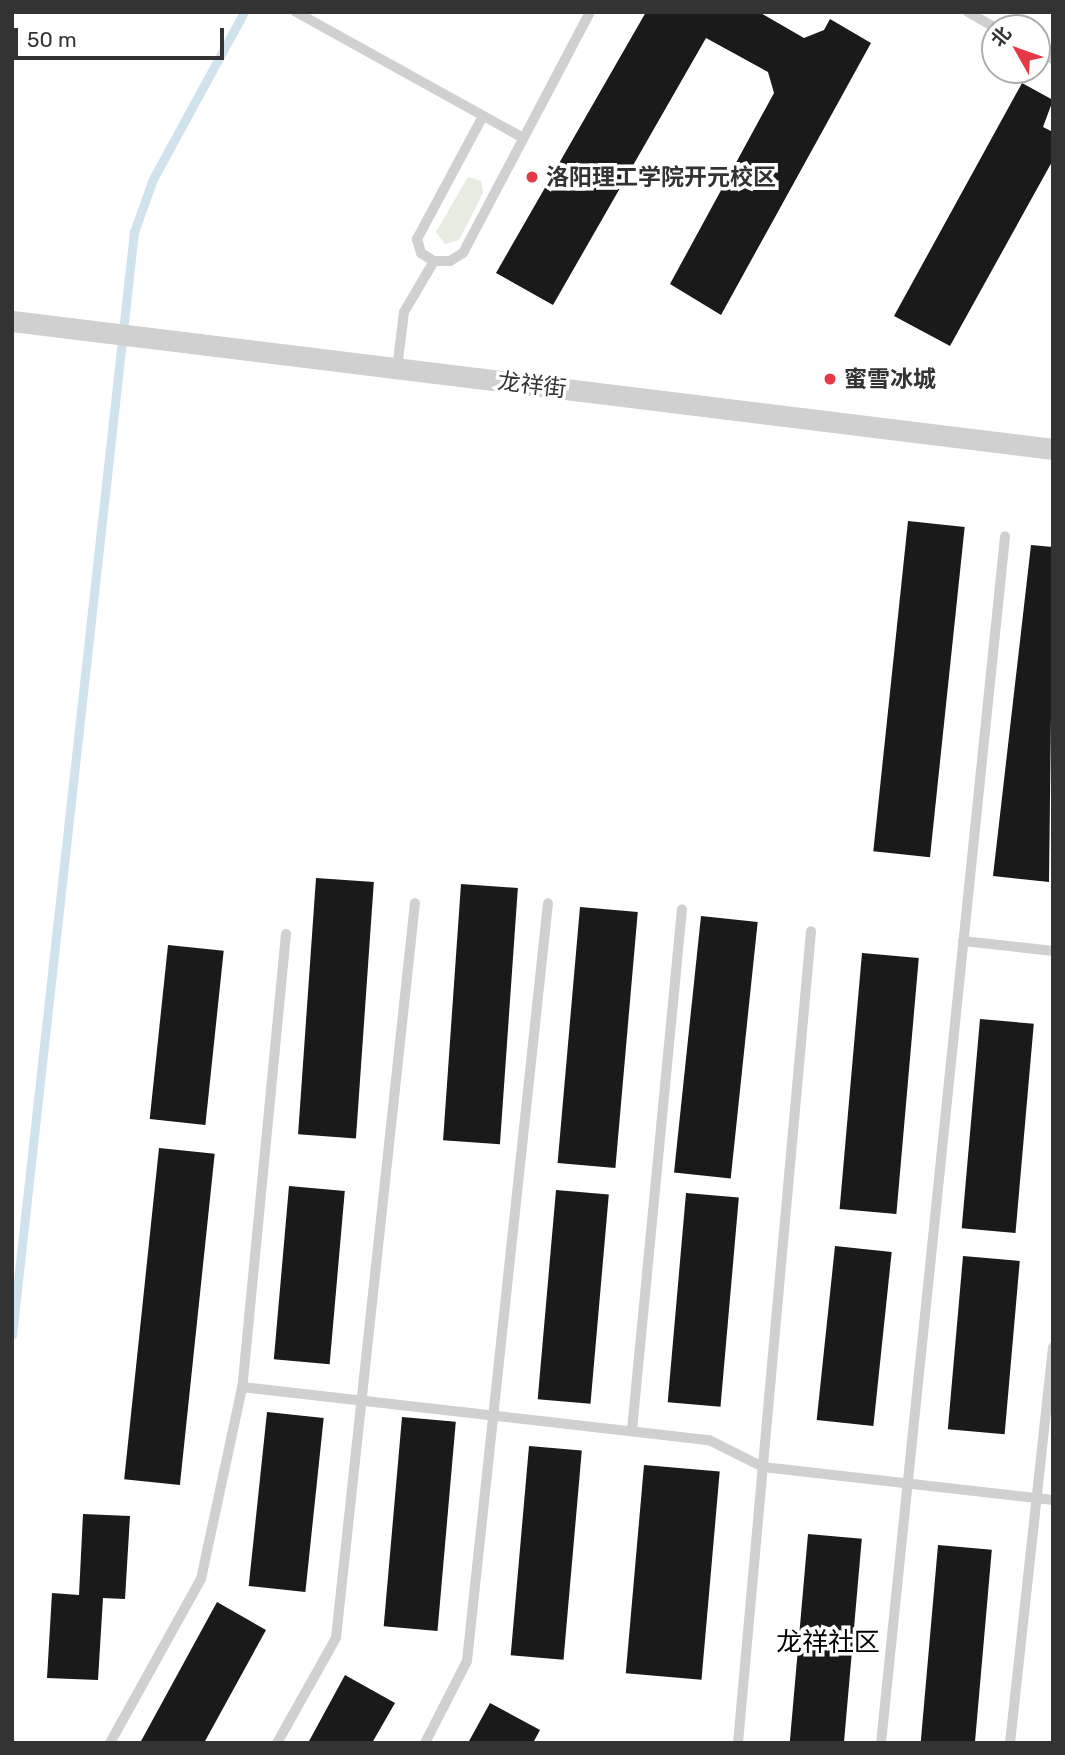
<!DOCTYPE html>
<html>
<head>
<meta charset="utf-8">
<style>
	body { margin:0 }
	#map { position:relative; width:1065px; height:1755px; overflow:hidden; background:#fff; font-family:Rubik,"Noto Sans SC",sans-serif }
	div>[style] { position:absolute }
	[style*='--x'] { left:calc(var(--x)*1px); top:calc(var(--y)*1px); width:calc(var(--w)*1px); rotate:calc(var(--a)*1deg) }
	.green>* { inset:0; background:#e6ecdf }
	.stream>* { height:9px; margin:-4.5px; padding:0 4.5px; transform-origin:4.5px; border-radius:4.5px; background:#cfe2ee }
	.building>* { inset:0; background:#1a1a1a; transform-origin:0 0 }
	.lane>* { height:10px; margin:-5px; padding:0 5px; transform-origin:5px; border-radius:5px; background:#d0d0d0 }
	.street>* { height:21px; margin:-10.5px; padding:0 10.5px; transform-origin:10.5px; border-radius:10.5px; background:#d0d0d0 }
	.dots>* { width:19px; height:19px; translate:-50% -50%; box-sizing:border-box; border:4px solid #fff; border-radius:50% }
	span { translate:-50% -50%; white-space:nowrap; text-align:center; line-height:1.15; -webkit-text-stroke:7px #fff; paint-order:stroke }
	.poi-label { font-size:23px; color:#333; font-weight:700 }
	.left { translate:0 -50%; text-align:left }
	.street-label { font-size:23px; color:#333 }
	.quarter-label { font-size:26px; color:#000 }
	.frame { position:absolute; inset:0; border:14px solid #333; pointer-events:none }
	.north { position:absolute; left:981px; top:14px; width:70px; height:70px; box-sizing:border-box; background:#fff; border:2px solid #adadad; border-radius:50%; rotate:310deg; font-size:19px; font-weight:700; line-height:28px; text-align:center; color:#333 }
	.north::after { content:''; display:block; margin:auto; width:24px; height:32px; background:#e63946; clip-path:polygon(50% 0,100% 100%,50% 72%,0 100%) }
	.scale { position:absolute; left:14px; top:28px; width:210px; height:32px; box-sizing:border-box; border:4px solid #333; border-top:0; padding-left:9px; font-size:21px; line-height:24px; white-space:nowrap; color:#333; -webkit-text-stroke:5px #fff; paint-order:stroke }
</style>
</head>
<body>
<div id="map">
	<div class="green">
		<i style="clip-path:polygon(468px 177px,481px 181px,483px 193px,459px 240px,445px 244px,436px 232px)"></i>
	</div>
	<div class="stream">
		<i style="--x:12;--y:1335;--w:1110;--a:-83.69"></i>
		<i style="--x:134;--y:232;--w:56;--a:-70.3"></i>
		<i style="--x:153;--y:179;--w:190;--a:-61.4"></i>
	</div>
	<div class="building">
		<i style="clip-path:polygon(646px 12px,759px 12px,804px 38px,824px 30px,830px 19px,871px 43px,721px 315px,670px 284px,774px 93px,768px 72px,706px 38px,553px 305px,496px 273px)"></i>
		<i style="clip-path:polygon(1022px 83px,1053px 100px,1043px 127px,1053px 132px,1053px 160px,950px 346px,894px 316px)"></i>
		<i style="left:908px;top:521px;width:57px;height:332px;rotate:6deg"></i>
		<i style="clip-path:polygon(1031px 545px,1053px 547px,1049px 882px,993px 876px)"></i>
		<i style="left:316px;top:878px;width:58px;height:257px;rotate:4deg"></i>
		<i style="left:461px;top:884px;width:57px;height:257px;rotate:4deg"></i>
		<i style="left:580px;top:907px;width:58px;height:257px;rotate:5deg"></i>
		<i style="left:701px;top:916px;width:57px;height:258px;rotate:6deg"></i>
		<i style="left:168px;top:945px;width:56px;height:175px;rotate:6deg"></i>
		<i style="left:862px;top:953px;width:57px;height:257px;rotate:5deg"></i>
		<i style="left:980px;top:1019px;width:54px;height:210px;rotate:5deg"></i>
		<i style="left:159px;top:1148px;width:56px;height:333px;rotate:6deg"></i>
		<i style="left:289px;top:1186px;width:56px;height:174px;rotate:5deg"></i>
		<i style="left:556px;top:1190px;width:53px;height:210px;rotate:5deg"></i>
		<i style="left:686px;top:1193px;width:53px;height:210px;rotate:5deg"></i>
		<i style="left:835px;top:1246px;width:57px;height:175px;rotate:6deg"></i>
		<i style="left:963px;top:1256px;width:57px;height:174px;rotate:5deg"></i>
		<i style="left:267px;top:1412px;width:57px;height:175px;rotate:6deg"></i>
		<i style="left:402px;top:1417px;width:54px;height:210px;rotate:5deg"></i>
		<i style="left:529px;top:1446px;width:53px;height:210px;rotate:5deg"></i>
		<i style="left:644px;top:1465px;width:76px;height:209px;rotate:5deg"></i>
		<i style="clip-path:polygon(83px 1514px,130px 1516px,125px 1599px,103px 1598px,98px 1680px,47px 1678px,52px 1593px,79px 1595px)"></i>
		<i style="left:808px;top:1534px;width:54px;height:209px;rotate:5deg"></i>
		<i style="left:938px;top:1545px;width:54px;height:199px;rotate:5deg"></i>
		<i style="clip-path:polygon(217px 1602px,266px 1630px,204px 1743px,140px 1743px)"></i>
		<i style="clip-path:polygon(345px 1675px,395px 1703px,372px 1743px,308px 1743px)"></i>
		<i style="clip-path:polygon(490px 1703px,540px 1730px,533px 1743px,468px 1743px)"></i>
	</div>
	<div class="lane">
		<i style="--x:296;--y:12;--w:260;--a:29"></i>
		<i style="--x:968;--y:12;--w:32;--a:30"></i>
		<i style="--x:1037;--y:51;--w:18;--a:27"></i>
		<i style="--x:483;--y:116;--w:140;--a:118.2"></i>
		<i style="--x:417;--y:239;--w:15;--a:74"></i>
		<i style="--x:421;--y:253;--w:15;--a:32"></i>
		<i style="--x:434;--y:261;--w:16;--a:0"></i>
		<i style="--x:450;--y:261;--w:15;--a:-32"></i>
		<i style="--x:463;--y:253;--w:272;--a:-62.2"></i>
		<i style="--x:397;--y:369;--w:57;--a:-83"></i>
		<i style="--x:404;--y:312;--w:59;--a:-59.5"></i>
		<i style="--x:286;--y:934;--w:455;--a:95.5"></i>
		<i style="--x:242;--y:1387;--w:470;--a:6.5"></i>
		<i style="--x:709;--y:1440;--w:60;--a:26.6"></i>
		<i style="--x:763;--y:1467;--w:292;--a:6.5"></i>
		<i style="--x:963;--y:941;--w:91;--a:6.3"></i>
		<i style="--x:632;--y:1430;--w:523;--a:-84.52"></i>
		<i style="--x:110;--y:1743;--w:188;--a:-61"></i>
		<i style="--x:201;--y:1579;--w:196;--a:-77.9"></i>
		<i style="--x:277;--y:1743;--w:120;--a:-60.7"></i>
		<i style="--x:336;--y:1638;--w:739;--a:-83.87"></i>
		<i style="--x:425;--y:1743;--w:92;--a:-62.9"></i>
		<i style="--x:467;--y:1661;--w:762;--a:-83.9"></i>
		<i style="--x:738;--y:1743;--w:815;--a:-84.86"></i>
		<i style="--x:881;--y:1743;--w:1213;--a:-84.13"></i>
		<i style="--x:1010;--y:1743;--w:398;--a:-83.8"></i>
	</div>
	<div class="street">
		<i style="--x:12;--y:321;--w:1049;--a:7.01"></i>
	</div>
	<div class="dots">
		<i style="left:532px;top:177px;background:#e63946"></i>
		<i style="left:830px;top:379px;background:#e63946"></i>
	</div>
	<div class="poi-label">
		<span class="left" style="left:546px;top:177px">洛阳理工学院开元校区</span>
		<span class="left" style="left:844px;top:379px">蜜雪冰城</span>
	</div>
	<div class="street-label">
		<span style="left:532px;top:385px;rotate:7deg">龙祥街</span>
	</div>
	<div class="quarter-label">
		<span style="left:828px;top:1643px">龙祥社区</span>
	</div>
	<div class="frame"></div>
	<div class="north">北</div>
	<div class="scale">50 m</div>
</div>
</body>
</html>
